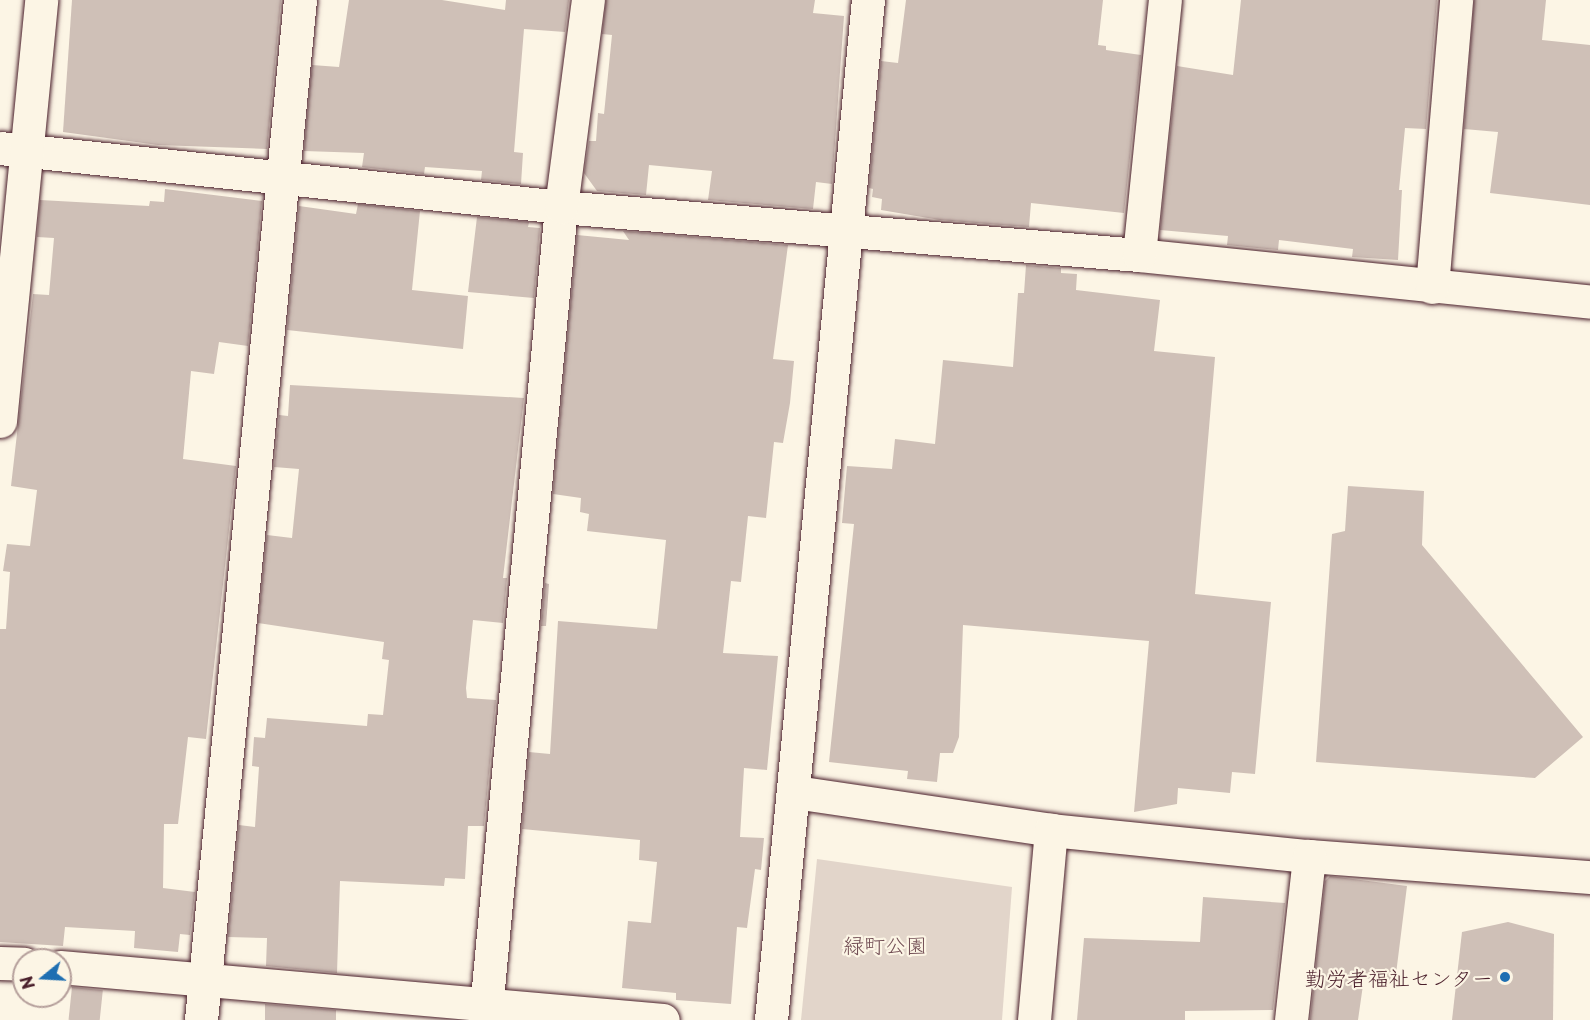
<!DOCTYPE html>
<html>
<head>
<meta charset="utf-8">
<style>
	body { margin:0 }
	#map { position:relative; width:1590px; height:1020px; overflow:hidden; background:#fcf5e5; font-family:"Playpen Sans","Klee One",sans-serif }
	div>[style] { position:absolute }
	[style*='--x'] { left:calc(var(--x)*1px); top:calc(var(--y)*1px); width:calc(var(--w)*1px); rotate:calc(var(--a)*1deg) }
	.green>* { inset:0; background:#e2d5ca }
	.building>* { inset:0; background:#cfc0b7; transform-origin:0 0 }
	.roads { filter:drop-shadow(0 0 2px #4a1f2b) drop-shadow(0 0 2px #4a1f2b) }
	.street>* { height:33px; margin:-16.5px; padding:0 16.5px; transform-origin:16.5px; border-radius:16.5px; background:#fcf5e5 }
	.secondary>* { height:33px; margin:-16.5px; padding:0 16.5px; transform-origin:16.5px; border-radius:16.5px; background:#fcf5e5 }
	.dots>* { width:16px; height:16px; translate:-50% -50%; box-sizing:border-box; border:3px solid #fcf5e5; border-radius:50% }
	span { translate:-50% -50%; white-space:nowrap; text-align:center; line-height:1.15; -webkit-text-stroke:4.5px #fcf5e5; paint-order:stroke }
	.park-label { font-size:21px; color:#704c53 }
	.poi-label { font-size:21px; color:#4a1f2b }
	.right { translate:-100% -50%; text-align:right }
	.north { position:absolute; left:12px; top:948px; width:60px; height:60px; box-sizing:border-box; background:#fcf5e5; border:2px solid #b59f9b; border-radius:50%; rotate:252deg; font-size:16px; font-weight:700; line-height:24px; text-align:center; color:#4a1f2b }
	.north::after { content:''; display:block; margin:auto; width:21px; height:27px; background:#1f6fb2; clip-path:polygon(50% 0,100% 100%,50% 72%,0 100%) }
</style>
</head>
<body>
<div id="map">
	<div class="green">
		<i style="clip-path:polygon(817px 859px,1012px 887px,1002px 1020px,801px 1020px)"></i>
	</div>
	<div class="building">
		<i style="clip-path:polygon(72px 0,281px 0,267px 149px,158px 145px,63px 132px)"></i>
		<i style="clip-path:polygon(349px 0,442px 0,505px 10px,506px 0,569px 0,565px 32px,524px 29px,514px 152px,523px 153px,521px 184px,481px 180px,482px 171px,425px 167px,424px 174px,362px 167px,364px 153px,304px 151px,312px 65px,339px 67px)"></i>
		<i style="clip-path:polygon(606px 0,815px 0,813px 13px,844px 16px,832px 184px,816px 182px,813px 209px,708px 200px,712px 171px,649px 165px,646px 195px,597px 191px,584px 173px,589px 141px,596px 141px,598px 113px,604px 114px,612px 35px,602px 34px)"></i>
		<i style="clip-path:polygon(906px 0,1103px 0,1098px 45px,1106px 46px,1106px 50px,1141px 55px,1124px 213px,1031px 203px,1029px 227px,940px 220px,881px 210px,882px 199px,872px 197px,873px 189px,869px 188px,881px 61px,898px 63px)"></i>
		<i style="clip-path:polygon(1241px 0,1437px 0,1426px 129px,1405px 128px,1399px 190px,1402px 190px,1398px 260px,1352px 257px,1353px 249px,1279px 240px,1278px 250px,1227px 245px,1228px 236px,1160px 230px,1177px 66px,1233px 75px)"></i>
		<i style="clip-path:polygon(1474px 0,1546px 0,1542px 40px,1590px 45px,1590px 205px,1490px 193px,1498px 132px,1464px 129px)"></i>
		<i style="clip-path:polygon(165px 189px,262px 201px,248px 346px,219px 342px,214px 374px,191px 371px,183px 459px,236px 466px,206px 739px,188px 737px,178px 824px,164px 824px,163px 888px,195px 892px,190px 935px,180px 934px,178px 952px,134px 948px,135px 931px,65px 927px,63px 946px,0 942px,0 629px,6px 629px,10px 572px,3px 571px,7px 544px,30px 546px,37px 490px,11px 486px,33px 294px,49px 295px,54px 238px,37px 237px,40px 200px,149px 206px,150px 201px,164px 202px)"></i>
		<i style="clip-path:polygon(358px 204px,420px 211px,412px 290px,468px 296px,463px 349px,287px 330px,299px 206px,356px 214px)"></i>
		<i style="clip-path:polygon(477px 217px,529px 222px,528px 227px,540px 228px,534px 298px,468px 292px)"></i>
		<i style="clip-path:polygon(623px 231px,788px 245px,773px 359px,794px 361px,790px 403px,783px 443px,774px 442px,766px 518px,748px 516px,741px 582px,731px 581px,723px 653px,778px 656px,767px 770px,744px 768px,740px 837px,764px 838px,761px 870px,755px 869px,747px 928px,737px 927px,731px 1004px,676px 1000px,676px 993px,622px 988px,628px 921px,651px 923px,657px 862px,639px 860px,640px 840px,522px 829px,529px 752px,550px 754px,558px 621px,657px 629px,666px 540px,587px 531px,589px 514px,580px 512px,581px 498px,553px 494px,577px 235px,629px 240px)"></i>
		<i style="clip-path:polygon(1026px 265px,1061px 268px,1061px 273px,1077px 274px,1076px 290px,1160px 300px,1154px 351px,1215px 357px,1195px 594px,1271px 602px,1255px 774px,1232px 772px,1230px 793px,1178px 788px,1177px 804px,1134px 812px,1149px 641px,963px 625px,959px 737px,953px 753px,940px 753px,937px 782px,907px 779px,908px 771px,829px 762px,854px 524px,842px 523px,847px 466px,892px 469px,895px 439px,935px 444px,943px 360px,1013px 367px,1018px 293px,1024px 293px)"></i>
		<i style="clip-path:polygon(290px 385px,524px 398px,503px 578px,507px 578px,503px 623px,473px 620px,466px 688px,467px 698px,496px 700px,484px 826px,468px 826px,465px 879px,445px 878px,444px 886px,340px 881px,337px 973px,266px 966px,267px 938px,228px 937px,239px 825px,255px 827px,259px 767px,252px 766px,254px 737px,265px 738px,267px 718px,367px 726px,368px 714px,383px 715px,389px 660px,382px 659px,384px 642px,258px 623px,267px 535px,292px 538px,299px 469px,274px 467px,279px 415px,288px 416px)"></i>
		<i style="clip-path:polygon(1348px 486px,1424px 491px,1422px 545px,1583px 737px,1535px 778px,1316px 762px,1332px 534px,1345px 531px)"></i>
		<i style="clip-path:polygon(545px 583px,549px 584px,546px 626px,541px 626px)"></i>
		<i style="clip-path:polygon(1330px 876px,1407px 886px,1395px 982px,1364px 978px,1358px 1020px,1310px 1020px,1325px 881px)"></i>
		<i style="clip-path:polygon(1203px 897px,1285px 903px,1273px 1010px,1185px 1011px,1185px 1020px,1077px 1020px,1084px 938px,1200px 942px)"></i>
		<i style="clip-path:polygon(1508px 922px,1554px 934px,1553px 1020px,1452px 1020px,1462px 932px)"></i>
		<i style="left:72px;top:987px;width:31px;height:33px;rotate:6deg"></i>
		<i style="clip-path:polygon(265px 1004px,336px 1010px,336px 1020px,265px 1020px)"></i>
	</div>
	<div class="roads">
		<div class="street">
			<i style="--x:0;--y:148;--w:564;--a:6"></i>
			<i style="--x:561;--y:207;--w:580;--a:4.75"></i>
			<i style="--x:1139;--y:255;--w:453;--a:5.9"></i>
			<i style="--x:1139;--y:255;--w:256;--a:-84.2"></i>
			<i style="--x:1432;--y:287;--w:288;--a:-85.2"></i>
			<i style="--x:0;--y:421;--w:423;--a:-84.4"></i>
			<i style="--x:795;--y:792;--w:259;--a:8.4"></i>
			<i style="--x:1051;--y:830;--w:259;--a:5.8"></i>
			<i style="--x:1309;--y:856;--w:282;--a:4.3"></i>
			<i style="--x:0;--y:963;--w:24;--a:2"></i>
			<i style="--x:60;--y:967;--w:605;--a:5.02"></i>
			<i style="--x:201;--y:1020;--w:1025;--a:-84.46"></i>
			<i style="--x:485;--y:1020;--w:817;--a:-84.66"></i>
			<i style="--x:561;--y:207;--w:209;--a:-82.6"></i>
			<i style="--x:1034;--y:1020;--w:191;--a:-84.9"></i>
			<i style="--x:1291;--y:1020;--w:165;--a:-83.7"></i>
		</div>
		<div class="secondary">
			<i style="--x:771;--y:1020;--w:1025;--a:-84.57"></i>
		</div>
	</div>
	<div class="dots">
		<i style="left:1505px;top:977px;background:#1f6fb2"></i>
	</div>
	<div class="park-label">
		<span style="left:885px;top:944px">緑町公園</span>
	</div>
	<div class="poi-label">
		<span class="right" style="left:1493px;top:977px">勤労者福祉センター</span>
	</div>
	<div class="north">N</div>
</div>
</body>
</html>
